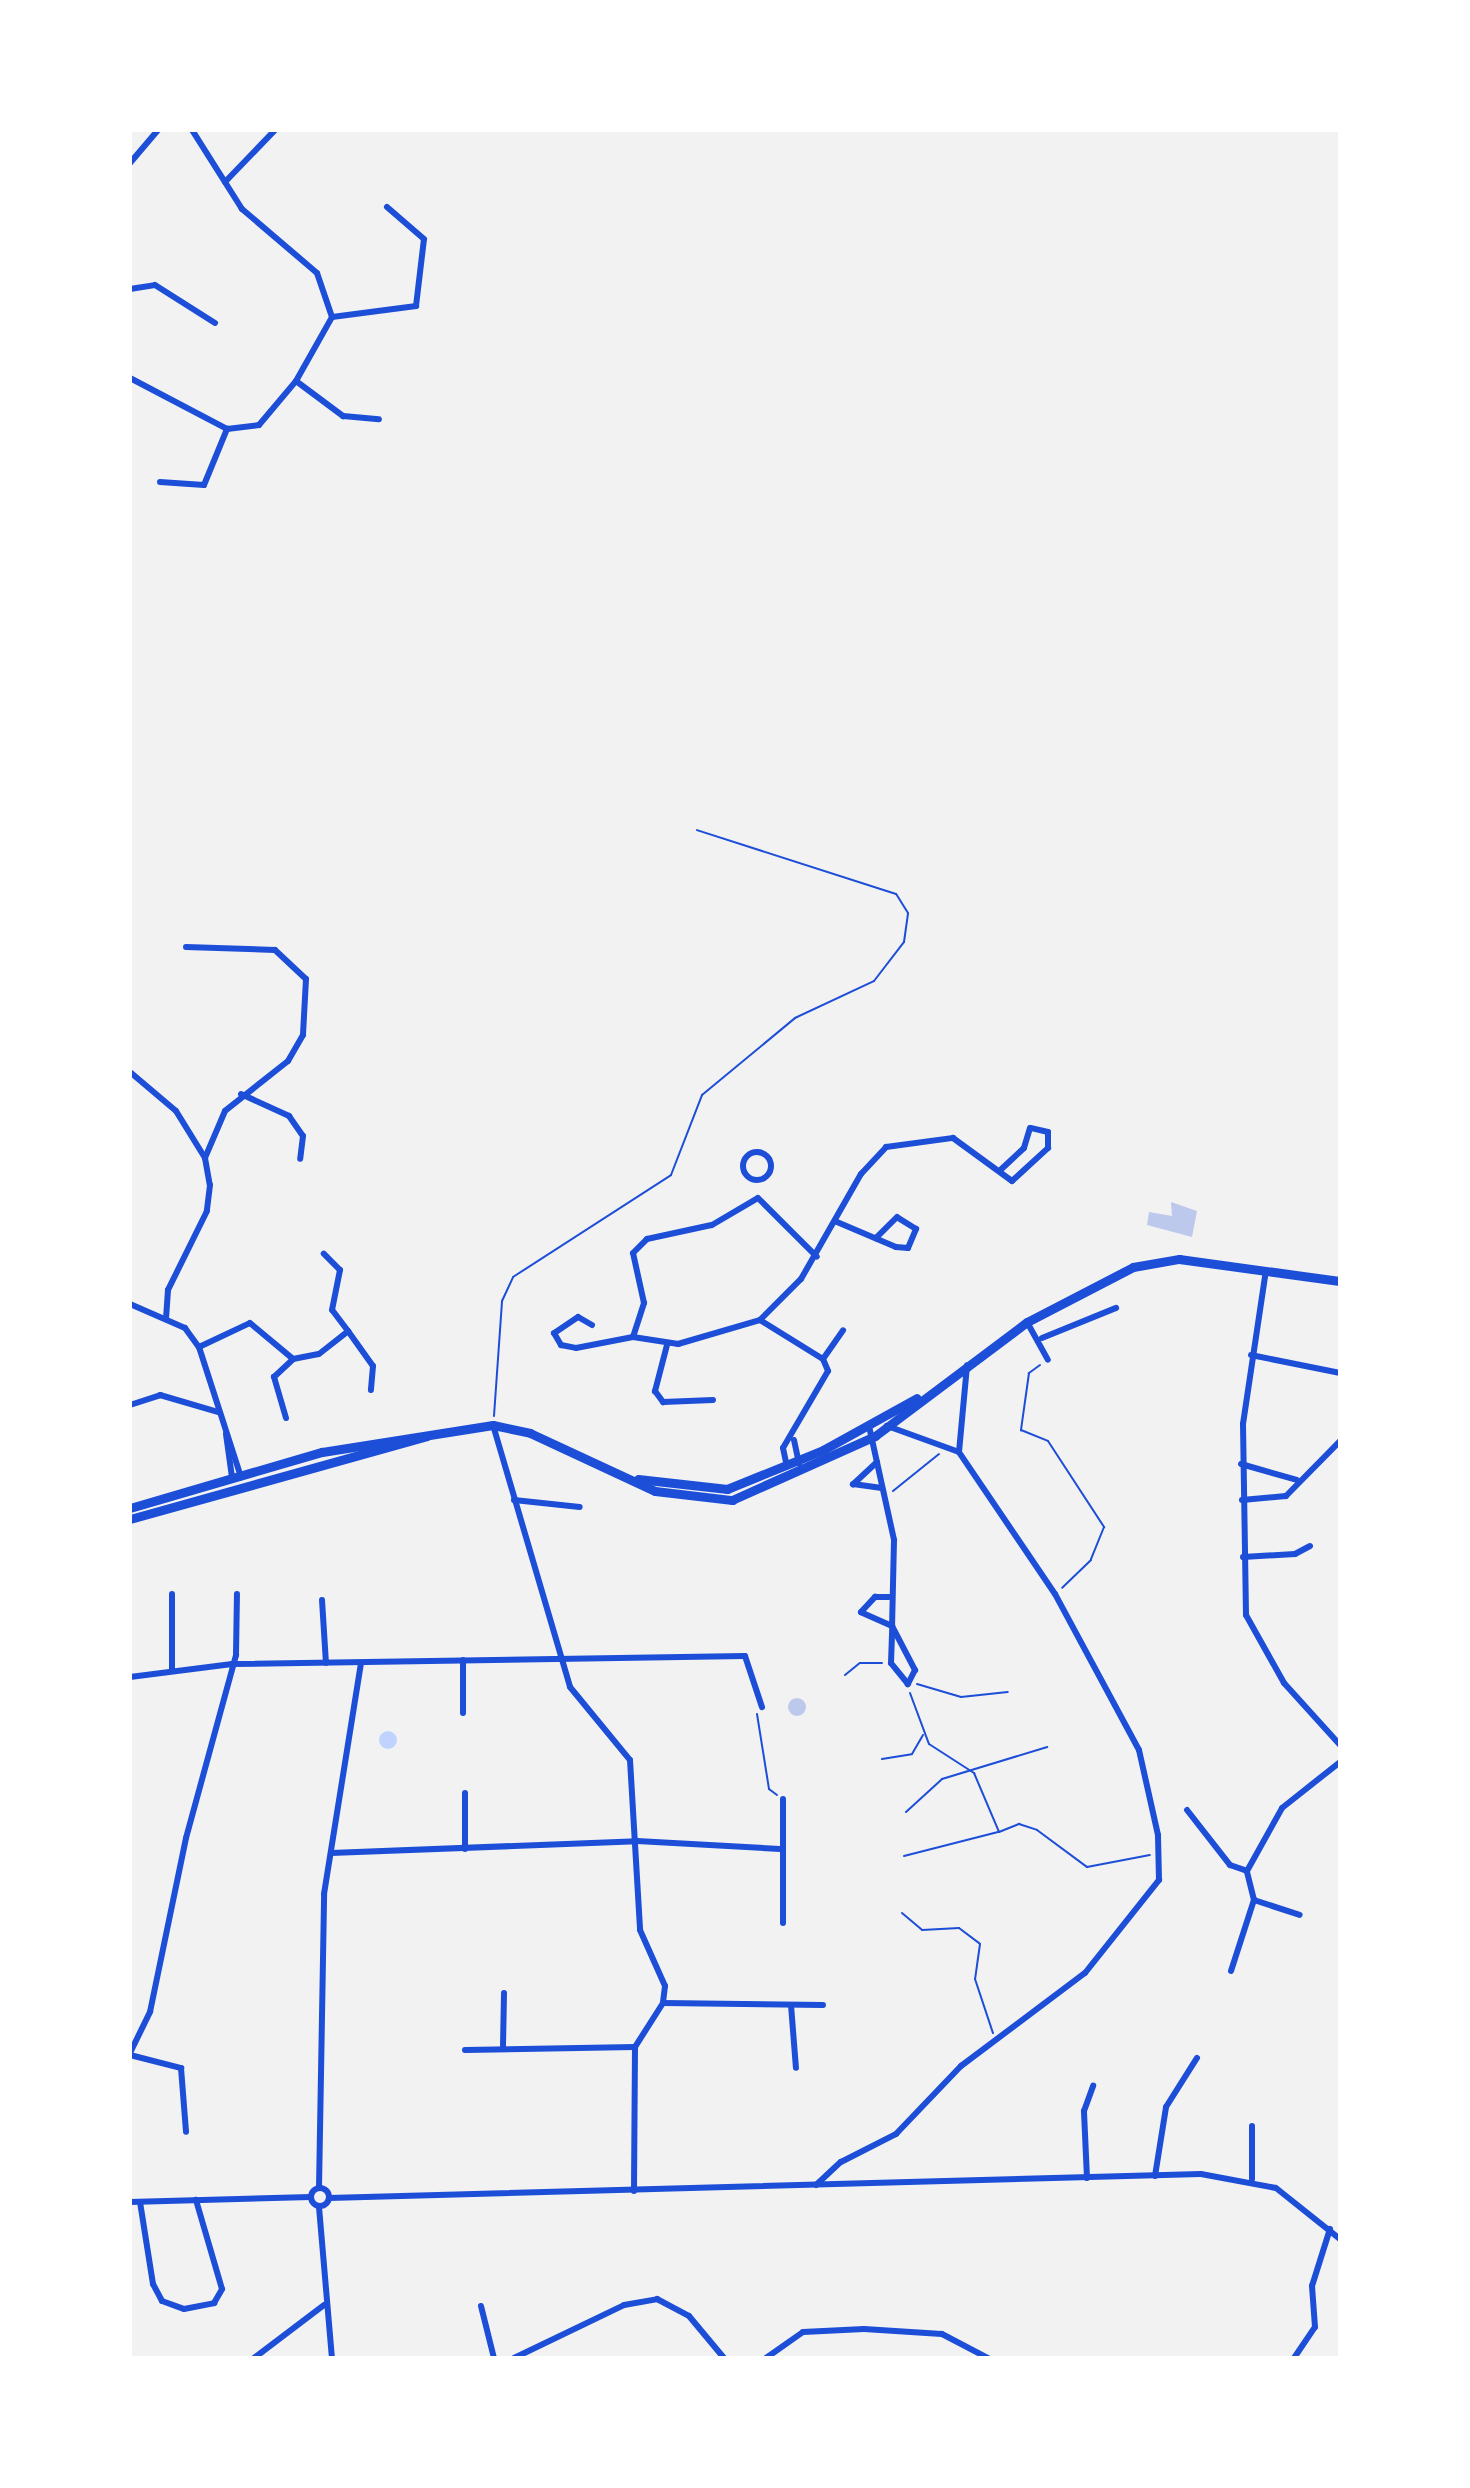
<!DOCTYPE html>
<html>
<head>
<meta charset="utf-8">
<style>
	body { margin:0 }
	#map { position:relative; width:1470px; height:2488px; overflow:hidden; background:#f2f2f2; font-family:Manrope,sans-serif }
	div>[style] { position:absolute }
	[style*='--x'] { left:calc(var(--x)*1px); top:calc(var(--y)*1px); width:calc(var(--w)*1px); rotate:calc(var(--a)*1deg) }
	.water>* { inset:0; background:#bfd3fe }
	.round { border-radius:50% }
	.building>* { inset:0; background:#bdc9ec }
	.path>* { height:2px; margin:-1px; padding:0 1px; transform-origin:1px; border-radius:1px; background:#1d4ed8 }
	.minor>* { height:6px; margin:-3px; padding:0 3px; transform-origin:3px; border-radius:3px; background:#1d4ed8 }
	.minor>.ring { margin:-3px; padding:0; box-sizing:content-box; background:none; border:6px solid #1d4ed8; border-radius:50% }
	.primary>* { height:9px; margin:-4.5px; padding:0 4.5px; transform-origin:4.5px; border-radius:4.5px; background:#1d4ed8 }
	span { translate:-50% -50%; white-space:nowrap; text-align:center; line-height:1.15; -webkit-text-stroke:7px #fff; paint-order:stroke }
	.frame { position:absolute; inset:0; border:132px solid #fff; pointer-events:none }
</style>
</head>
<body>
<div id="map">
	<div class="water">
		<i class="round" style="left:379px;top:1731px;width:18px;height:18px"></i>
	</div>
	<div class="building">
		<i style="clip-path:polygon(1171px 1202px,1197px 1211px,1192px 1237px,1147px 1225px,1149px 1212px,1172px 1216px)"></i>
		<i class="round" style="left:788px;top:1698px;width:18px;height:18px"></i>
	</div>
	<div class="path">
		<i style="--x:1040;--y:1365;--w:14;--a:144"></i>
		<i style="--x:1029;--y:1373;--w:58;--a:98"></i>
		<i style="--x:1021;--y:1430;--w:29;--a:22"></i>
		<i style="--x:1048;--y:1441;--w:103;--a:56.9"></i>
		<i style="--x:1104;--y:1527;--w:35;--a:112"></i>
		<i style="--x:1091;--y:1560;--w:40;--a:136"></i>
		<i style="--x:494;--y:1416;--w:115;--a:-86"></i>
		<i style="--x:502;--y:1301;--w:26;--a:-65"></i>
		<i style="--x:513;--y:1277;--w:188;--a:-32.8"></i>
		<i style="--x:671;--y:1175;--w:86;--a:-68.8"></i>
		<i style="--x:702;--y:1095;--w:121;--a:-39.6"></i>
		<i style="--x:795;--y:1018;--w:87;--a:-25.1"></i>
		<i style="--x:874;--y:981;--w:49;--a:-52.4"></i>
		<i style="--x:904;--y:942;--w:29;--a:-82"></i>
		<i style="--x:908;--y:913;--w:22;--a:-122"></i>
		<i style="--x:896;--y:894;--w:209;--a:-162.2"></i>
		<i style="--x:893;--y:1491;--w:59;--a:-38.8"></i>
		<i style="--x:845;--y:1675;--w:19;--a:-39"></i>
		<i style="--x:860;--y:1663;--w:22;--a:0"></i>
		<i style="--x:917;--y:1684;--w:46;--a:16.5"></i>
		<i style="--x:961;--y:1697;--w:47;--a:-6.1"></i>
		<i style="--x:910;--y:1693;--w:54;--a:69.6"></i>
		<i style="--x:929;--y:1744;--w:54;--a:32.8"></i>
		<i style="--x:974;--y:1773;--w:64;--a:67"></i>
		<i style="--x:999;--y:1832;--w:22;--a:-22"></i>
		<i style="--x:1019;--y:1824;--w:19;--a:18"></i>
		<i style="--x:1037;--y:1830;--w:62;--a:36.5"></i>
		<i style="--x:1087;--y:1867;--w:64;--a:-10.8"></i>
		<i style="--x:757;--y:1714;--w:76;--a:80.9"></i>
		<i style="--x:769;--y:1789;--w:10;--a:37"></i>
		<i style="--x:882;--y:1759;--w:30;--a:-9"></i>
		<i style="--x:912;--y:1754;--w:22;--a:-60"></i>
		<i style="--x:906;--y:1812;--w:49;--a:-42.5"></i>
		<i style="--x:942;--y:1779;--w:110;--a:-16.9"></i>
		<i style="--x:904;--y:1856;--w:97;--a:-14.3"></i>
		<i style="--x:902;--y:1913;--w:26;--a:40"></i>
		<i style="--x:922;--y:1930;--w:37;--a:-3"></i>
		<i style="--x:959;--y:1928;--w:26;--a:37"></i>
		<i style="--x:980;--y:1944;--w:35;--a:98"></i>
		<i style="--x:975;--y:1979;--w:57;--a:71.6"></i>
	</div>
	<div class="minor">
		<i style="--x:130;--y:163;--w:43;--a:-49.7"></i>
		<i style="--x:225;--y:182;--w:72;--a:-46.1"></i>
		<i style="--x:130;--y:289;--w:25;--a:-9"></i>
		<i style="--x:155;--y:285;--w:71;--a:32.3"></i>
		<i style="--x:332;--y:317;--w:85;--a:-7.5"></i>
		<i style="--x:416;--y:306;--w:67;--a:-83.2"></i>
		<i style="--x:424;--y:239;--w:49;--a:-139.1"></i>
		<i style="--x:130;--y:378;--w:110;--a:27.7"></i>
		<i style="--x:227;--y:429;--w:32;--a:-7"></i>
		<i style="--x:259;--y:425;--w:57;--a:-49.9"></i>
		<i style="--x:296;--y:381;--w:73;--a:-60.6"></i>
		<i style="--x:332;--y:317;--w:46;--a:-108.8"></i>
		<i style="--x:317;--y:273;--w:99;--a:-139.5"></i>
		<i style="--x:242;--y:209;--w:93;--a:-122.3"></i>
		<i style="--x:296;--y:381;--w:59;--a:36.7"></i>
		<i style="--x:343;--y:416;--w:36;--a:5"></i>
		<i style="--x:160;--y:482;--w:44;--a:3.9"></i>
		<i style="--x:204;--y:485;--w:61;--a:-67.7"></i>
		<i style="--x:186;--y:947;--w:89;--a:1.9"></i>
		<i style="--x:275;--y:950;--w:42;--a:43.1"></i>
		<i style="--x:306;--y:979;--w:56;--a:93.1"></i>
		<i style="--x:303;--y:1035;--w:30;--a:120"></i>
		<i style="--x:288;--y:1061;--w:80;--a:141.6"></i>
		<i style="--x:225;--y:1111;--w:51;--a:113.1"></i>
		<i style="--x:130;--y:1072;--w:60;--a:40.3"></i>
		<i style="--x:176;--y:1111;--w:55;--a:58.3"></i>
		<i style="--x:205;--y:1158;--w:27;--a:80"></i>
		<i style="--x:210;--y:1185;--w:26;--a:97"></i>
		<i style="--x:207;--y:1211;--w:88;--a:116.3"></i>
		<i style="--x:168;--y:1290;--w:27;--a:94"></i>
		<i style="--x:241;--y:1094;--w:53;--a:24.6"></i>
		<i style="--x:289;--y:1116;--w:24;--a:55"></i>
		<i style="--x:303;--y:1136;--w:23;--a:97"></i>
		<i class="ring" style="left:743px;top:1152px;width:22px;height:22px"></i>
		<i style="--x:837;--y:1222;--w:64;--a:23"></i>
		<i style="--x:896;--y:1247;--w:12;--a:5"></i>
		<i style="--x:908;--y:1248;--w:21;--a:-67"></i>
		<i style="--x:916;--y:1229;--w:22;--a:-148"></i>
		<i style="--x:897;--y:1217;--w:30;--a:135"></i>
		<i style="--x:1266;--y:1270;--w:156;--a:98.5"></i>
		<i style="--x:1243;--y:1424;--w:191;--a:89.1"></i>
		<i style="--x:1246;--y:1615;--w:78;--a:60.8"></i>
		<i style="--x:1284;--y:1683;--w:84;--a:47.9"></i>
		<i style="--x:130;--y:1304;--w:60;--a:23.6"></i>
		<i style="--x:185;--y:1328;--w:24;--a:54"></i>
		<i style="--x:199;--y:1347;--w:137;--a:72.1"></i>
		<i style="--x:760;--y:1320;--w:74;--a:31.8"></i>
		<i style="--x:823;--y:1359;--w:13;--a:67"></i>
		<i style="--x:828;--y:1371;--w:89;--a:120.3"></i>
		<i style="--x:783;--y:1448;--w:19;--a:78"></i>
		<i style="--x:1027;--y:1322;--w:43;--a:61.1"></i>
		<i style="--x:592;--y:1325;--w:16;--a:-150"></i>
		<i style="--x:578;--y:1317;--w:29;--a:146"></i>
		<i style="--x:554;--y:1333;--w:14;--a:60"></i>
		<i style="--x:561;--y:1345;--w:15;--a:11"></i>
		<i style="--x:576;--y:1348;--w:58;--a:-10.9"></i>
		<i style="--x:633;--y:1337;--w:46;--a:8.8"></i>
		<i style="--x:678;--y:1344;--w:85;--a:-16.3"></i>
		<i style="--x:760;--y:1320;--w:58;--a:-45"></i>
		<i style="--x:801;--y:1279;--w:121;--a:-60.3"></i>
		<i style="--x:861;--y:1174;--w:37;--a:-47"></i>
		<i style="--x:886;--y:1147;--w:68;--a:-7.7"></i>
		<i style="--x:953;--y:1138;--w:73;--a:36.1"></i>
		<i style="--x:1012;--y:1181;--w:49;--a:-42.5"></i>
		<i style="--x:1048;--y:1148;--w:16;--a:-90"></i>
		<i style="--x:1048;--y:1132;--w:18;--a:-167"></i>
		<i style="--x:1030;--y:1128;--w:21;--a:107"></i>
		<i style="--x:1024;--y:1148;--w:33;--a:137"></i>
		<i style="--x:348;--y:1331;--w:43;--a:54.5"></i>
		<i style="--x:373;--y:1366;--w:24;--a:95"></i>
		<i style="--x:633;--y:1337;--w:36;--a:-72"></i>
		<i style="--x:644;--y:1303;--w:51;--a:-102.4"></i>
		<i style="--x:633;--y:1253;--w:20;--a:-45"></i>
		<i style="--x:647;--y:1239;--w:66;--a:-12.2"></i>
		<i style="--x:712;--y:1225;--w:53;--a:-30.4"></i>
		<i style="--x:758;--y:1198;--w:83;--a:45"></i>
		<i style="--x:1042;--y:1338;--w:80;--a:-22.1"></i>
		<i style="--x:667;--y:1345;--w:48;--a:104.6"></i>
		<i style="--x:655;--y:1391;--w:14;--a:54"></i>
		<i style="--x:663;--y:1402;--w:50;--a:-2.3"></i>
		<i style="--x:199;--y:1347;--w:56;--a:-25.2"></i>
		<i style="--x:250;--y:1323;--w:56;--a:39.9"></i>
		<i style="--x:293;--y:1359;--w:26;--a:-11"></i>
		<i style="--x:319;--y:1354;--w:37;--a:-38"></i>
		<i style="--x:348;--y:1331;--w:26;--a:-127"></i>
		<i style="--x:332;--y:1310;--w:41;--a:-78.7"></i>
		<i style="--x:340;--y:1270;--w:23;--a:-135"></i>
		<i style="--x:1251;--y:1355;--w:91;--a:11.4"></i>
		<i style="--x:823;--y:1359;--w:35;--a:-55"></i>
		<i style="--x:130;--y:1405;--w:32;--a:-18"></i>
		<i style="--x:160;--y:1395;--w:60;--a:16.3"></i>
		<i style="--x:286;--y:1418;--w:43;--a:-106.3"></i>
		<i style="--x:274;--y:1377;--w:26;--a:-43"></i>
		<i style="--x:493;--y:1425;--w:273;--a:73.6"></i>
		<i style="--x:570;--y:1687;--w:94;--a:50.6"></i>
		<i style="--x:630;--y:1760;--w:170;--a:86.6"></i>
		<i style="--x:640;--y:1930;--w:61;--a:65.9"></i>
		<i style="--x:665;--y:1986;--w:17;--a:97"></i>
		<i style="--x:663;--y:2003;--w:52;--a:122.5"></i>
		<i style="--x:635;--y:2047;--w:144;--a:90.4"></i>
		<i style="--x:869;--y:1426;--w:117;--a:77.6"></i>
		<i style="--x:894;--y:1540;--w:86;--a:91.3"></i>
		<i style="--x:892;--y:1626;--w:50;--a:62.4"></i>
		<i style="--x:915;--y:1670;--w:16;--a:117"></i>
		<i style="--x:908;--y:1684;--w:27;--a:-129"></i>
		<i style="--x:891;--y:1663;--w:37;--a:-88"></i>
		<i style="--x:892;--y:1626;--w:34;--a:-156"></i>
		<i style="--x:861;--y:1612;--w:21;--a:-47"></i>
		<i style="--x:875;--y:1597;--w:14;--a:0"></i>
		<i style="--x:226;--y:1434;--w:43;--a:82.1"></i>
		<i style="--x:794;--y:1440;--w:24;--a:78"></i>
		<i style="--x:959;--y:1452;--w:87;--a:-84.7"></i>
		<i style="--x:877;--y:1462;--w:33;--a:137"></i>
		<i style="--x:853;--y:1484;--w:29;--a:8"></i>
		<i style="--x:1241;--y:1464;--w:58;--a:15.9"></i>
		<i style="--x:514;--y:1500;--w:66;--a:6.1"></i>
		<i style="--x:1242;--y:1500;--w:44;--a:-5.2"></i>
		<i style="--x:1286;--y:1496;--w:77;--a:-45.5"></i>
		<i style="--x:1243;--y:1557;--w:52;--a:-3.3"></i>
		<i style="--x:1295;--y:1554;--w:17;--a:-28"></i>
		<i style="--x:172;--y:1594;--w:76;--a:90"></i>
		<i style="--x:322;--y:1600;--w:63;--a:86.4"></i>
		<i style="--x:130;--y:1677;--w:103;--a:-7.3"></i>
		<i style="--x:232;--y:1664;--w:513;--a:-0.89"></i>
		<i style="--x:745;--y:1656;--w:54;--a:71.6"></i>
		<i style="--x:463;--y:1713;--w:53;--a:-90"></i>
		<i style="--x:783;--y:1799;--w:124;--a:90"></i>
		<i style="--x:1187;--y:1810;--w:70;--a:52"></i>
		<i style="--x:1230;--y:1865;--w:18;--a:19"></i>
		<i style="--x:465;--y:1849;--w:56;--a:-90"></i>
		<i style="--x:331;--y:1853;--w:306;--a:-2.2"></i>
		<i style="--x:637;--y:1841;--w:143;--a:3.2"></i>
		<i style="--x:1247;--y:1871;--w:72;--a:-60.9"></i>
		<i style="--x:1282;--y:1808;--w:74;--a:-38.4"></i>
		<i style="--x:1254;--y:1900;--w:48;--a:18.1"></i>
		<i style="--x:1231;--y:1971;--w:75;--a:-72.1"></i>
		<i style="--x:1254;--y:1900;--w:30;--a:-104"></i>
		<i style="--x:663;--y:2003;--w:160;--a:0.7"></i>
		<i style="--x:791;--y:2005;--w:63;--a:85.5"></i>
		<i style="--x:503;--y:2046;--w:53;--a:-88.9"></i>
		<i style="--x:465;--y:2050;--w:170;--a:-1"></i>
		<i style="--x:130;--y:2053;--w:46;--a:-64"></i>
		<i style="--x:150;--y:2012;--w:178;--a:-78.3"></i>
		<i style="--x:186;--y:1838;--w:190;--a:-74.7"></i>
		<i style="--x:236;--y:1655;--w:61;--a:-89.1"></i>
		<i style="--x:130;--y:2055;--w:53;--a:14.3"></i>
		<i style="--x:181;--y:2068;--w:64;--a:85.5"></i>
		<i style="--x:1252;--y:2126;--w:53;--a:90"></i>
		<i style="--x:1155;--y:2176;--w:70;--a:-80.9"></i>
		<i style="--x:1166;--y:2107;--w:58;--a:-57.7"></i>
		<i style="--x:1087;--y:2178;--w:67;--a:-92.6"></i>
		<i style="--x:1084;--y:2111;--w:27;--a:-70"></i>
		<i style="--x:816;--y:2185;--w:34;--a:-43"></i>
		<i style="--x:841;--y:2162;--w:62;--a:-27"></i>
		<i style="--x:896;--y:2134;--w:94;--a:-46.3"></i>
		<i style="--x:961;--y:2066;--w:155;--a:-36.9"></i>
		<i style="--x:1085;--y:1973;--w:119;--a:-51.5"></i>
		<i style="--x:1159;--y:1880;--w:45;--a:-91.3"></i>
		<i style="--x:1158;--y:1835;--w:87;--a:-102.6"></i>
		<i style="--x:1139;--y:1750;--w:177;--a:-118.3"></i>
		<i style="--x:1055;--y:1594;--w:171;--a:-124.1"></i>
		<i style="--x:959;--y:1452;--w:77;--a:-160.1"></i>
		<i style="--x:319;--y:2188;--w:294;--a:-89"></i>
		<i style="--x:324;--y:1894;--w:234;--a:-80.9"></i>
		<i class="ring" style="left:311px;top:2188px;width:12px;height:12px"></i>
		<i style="--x:329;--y:2198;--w:872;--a:-1.58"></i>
		<i style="--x:1201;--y:2174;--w:76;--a:10.6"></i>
		<i style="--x:1276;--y:2188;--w:82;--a:38.6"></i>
		<i style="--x:130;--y:2202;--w:181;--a:-1.6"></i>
		<i style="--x:140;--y:2202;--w:83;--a:81"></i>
		<i style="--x:153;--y:2284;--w:19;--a:62"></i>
		<i style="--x:162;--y:2301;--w:23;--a:20"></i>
		<i style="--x:184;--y:2309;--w:31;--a:-11"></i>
		<i style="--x:214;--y:2303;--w:16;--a:-60"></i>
		<i style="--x:222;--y:2289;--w:93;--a:-106.3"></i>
		<i style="--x:319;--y:2207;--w:152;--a:85.1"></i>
		<i style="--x:481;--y:2306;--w:54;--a:76"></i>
		<i style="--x:254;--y:2358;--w:88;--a:-37.1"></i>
		<i style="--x:514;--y:2358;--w:122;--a:-25.7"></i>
		<i style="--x:624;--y:2305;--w:34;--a:-10"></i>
		<i style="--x:657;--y:2299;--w:36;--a:28"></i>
		<i style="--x:689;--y:2316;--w:55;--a:50.2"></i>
		<i style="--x:766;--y:2358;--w:45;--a:-35.1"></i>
		<i style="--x:803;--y:2332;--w:61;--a:-2.8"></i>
		<i style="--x:864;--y:2329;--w:78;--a:3.7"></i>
		<i style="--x:942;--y:2334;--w:52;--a:27.6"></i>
		<i style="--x:1294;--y:2358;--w:37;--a:-56"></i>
		<i style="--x:1315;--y:2327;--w:41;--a:-94.2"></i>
		<i style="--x:1312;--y:2286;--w:60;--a:-72.5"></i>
	</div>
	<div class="primary">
		<i style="--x:638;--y:1479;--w:90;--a:6.4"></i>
		<i style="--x:727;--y:1489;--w:104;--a:-22.1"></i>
		<i style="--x:823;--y:1450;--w:107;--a:-29"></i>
		<i style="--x:130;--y:1508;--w:200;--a:-16.3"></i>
		<i style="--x:322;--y:1452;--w:173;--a:-9"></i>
		<i style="--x:493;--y:1425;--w:38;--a:12"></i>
		<i style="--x:530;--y:1433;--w:138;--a:24.9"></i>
		<i style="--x:655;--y:1491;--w:78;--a:6.7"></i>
		<i style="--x:732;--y:1500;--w:157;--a:-24.1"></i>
		<i style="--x:875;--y:1436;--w:190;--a:-36.9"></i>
		<i style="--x:1027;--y:1322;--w:119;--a:-27.4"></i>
		<i style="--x:1133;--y:1267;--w:47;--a:-9.9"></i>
		<i style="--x:1179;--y:1259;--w:162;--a:7.8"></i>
		<i style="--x:130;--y:1519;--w:308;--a:-15.6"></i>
	</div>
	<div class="frame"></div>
</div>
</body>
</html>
